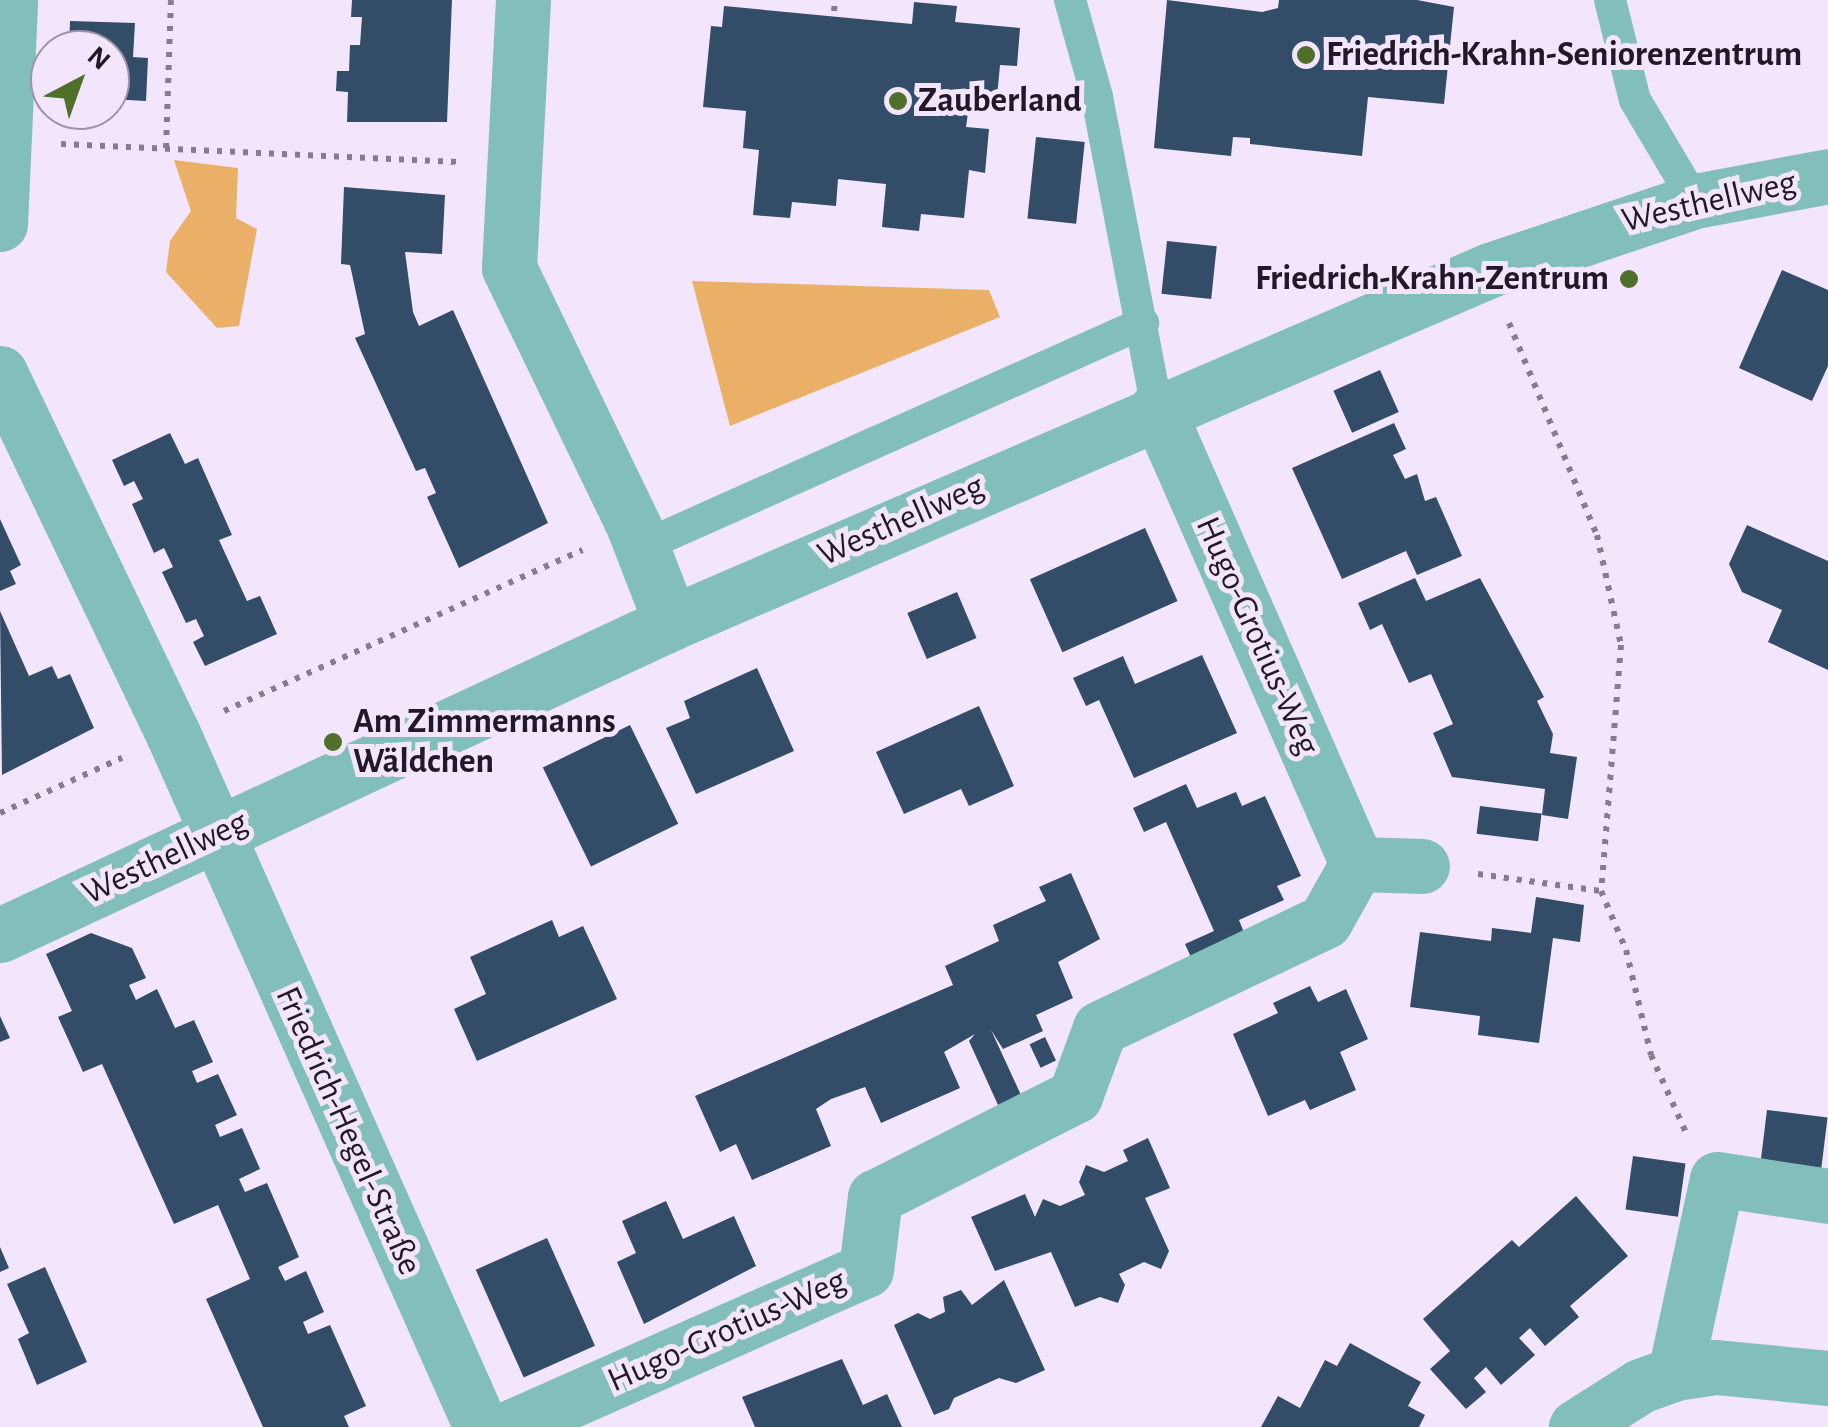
<!DOCTYPE html>
<html>
<head>
<meta charset="utf-8">
<style>
	body { margin:0 }
	#map { position:relative; width:1828px; height:1427px; overflow:hidden; background:#f2e5fc; font-family:"Alegreya Sans",sans-serif }
	div>[style] { position:absolute }
	[style*='--x'] { left:calc(var(--x)*1px); top:calc(var(--y)*1px); width:calc(var(--w)*1px); rotate:calc(var(--a)*1deg) }
	.green>* { inset:0; background:#ebb067 }
	.building>* { inset:0; background:#334c67; transform-origin:0 0 }
	.path>* { height:6px; margin-top:-3px; transform-origin:0; background:repeating-linear-gradient(90deg,#877c8f 0 5px,transparent 0 13px) }
	.service>* { height:32px; margin:-16px; padding:0 16px; transform-origin:16px; border-radius:16px; background:#82beba }
	.minor>* { height:55px; margin:-27.5px; padding:0 27.5px; transform-origin:27.5px; border-radius:27.5px; background:#82beba }
	.tertiary>* { height:55px; margin:-27.5px; padding:0 27.5px; transform-origin:27.5px; border-radius:27.5px; background:#82beba }
	.dots>* { width:28px; height:28px; translate:-50% -50%; box-sizing:border-box; border:5px solid #f2e5fc; border-radius:50% }
	span { translate:-50% -50%; white-space:nowrap; text-align:center; line-height:1.15; -webkit-text-stroke:10px #f2e5fc; paint-order:stroke }
	.poi-label { font-size:35px; color:#211927; font-weight:700 }
	.left { translate:0 -50%; text-align:left }
	.right { translate:-100% -50%; text-align:right }
	.street-label { font-size:35px; color:#211927 }
	.north { position:absolute; left:30px; top:30px; width:100px; height:100px; box-sizing:border-box; background:#f2e5fc; border:2px solid #9e93a7; border-radius:50%; rotate:41deg; font-size:28px; font-weight:700; line-height:40px; text-align:center; color:#211927 }
	.north::after { content:''; display:block; margin:auto; width:35px; height:45px; background:#4e7029; clip-path:polygon(50% 0,100% 100%,50% 72%,0 100%) }
</style>
</head>
<body>
<div id="map">
	<div class="green">
		<i style="clip-path:polygon(174px 160px,238px 168px,236px 218px,257px 229px,239px 326px,217px 328px,166px 272px,170px 241px,191px 211px)"></i>
		<i style="clip-path:polygon(692px 281px,989px 290px,1000px 317px,730px 426px)"></i>
	</div>
	<div class="building">
		<i style="clip-path:polygon(352px 0,452px 0,447px 122px,347px 122px,348px 92px,336px 91px,337px 71px,349px 71px,350px 45px,360px 45px,362px 17px,351px 17px)"></i>
		<i style="clip-path:polygon(1167px 0,1262px 12px,1278px 8px,1279px 0,1417px 0,1454px 7px,1444px 104px,1368px 97px,1362px 156px,1250px 144px,1250px 138px,1233px 137px,1231px 156px,1154px 148px)"></i>
		<i style="clip-path:polygon(914px 2px,957px 6px,955px 22px,1020px 28px,1017px 66px,1000px 65px,996px 108px,969px 106px,966px 127px,989px 129px,985px 173px,969px 170px,964px 218px,921px 214px,919px 231px,882px 227px,886px 184px,838px 179px,836px 206px,792px 202px,790px 218px,753px 215px,759px 150px,743px 148px,746px 111px,703px 107px,711px 26px,722px 27px,724px 6px,912px 24px)"></i>
		<i style="clip-path:polygon(70px 21px,135px 23px,133px 57px,148px 58px,146px 101px,110px 99px,110px 50px,69px 50px)"></i>
		<i style="left:1036px;top:137px;width:49px;height:82px;rotate:6deg"></i>
		<i style="clip-path:polygon(344px 187px,445px 195px,442px 254px,405px 252px,413px 312px,419px 326px,453px 310px,548px 523px,459px 568px,427px 497px,436px 493px,425px 468px,416px 471px,355px 338px,365px 334px,350px 265px,341px 264px)"></i>
		<i style="left:1167px;top:241px;width:50px;height:53px;rotate:6deg"></i>
		<i style="clip-path:polygon(1782px 270px,1828px 290px,1828px 366px,1812px 401px,1739px 368px)"></i>
		<i style="left:1380px;top:370px;width:46px;height:51px;rotate:66deg"></i>
		<i style="clip-path:polygon(1394px 423px,1406px 449px,1393px 455px,1405px 479px,1417px 474px,1425px 501px,1436px 497px,1462px 556px,1417px 575px,1406px 551px,1342px 579px,1292px 468px)"></i>
		<i style="clip-path:polygon(170px 433px,185px 464px,198px 458px,232px 535px,219px 540px,247px 601px,260px 596px,277px 634px,205px 666px,193px 642px,204px 636px,196px 619px,186px 623px,162px 572px,173px 567px,164px 548px,154px 553px,132px 504px,143px 499px,134px 481px,124px 486px,112px 460px)"></i>
		<i style="clip-path:polygon(0 519px,21px 565px,10px 571px,16px 584px,0 591px)"></i>
		<i style="clip-path:polygon(1747px 525px,1828px 561px,1828px 670px,1768px 642px,1782px 610px,1742px 592px,1729px 564px)"></i>
		<i style="left:1145px;top:528px;width:80px;height:126px;rotate:66deg"></i>
		<i style="clip-path:polygon(1415px 578px,1426px 601px,1480px 578px,1544px 697px,1537px 701px,1553px 734px,1550px 753px,1577px 757px,1568px 819px,1542px 815px,1545px 789px,1452px 777px,1433px 733px,1453px 724px,1431px 674px,1409px 683px,1382px 624px,1370px 630px,1358px 603px)"></i>
		<i style="left:957px;top:592px;width:50px;height:54px;rotate:67deg"></i>
		<i style="clip-path:polygon(0 611px,29px 676px,52px 666px,58px 679px,70px 674px,94px 728px,2px 775px)"></i>
		<i style="clip-path:polygon(1202px 655px,1237px 733px,1134px 778px,1099px 700px,1086px 706px,1073px 678px,1123px 656px,1135px 684px)"></i>
		<i style="clip-path:polygon(757px 668px,794px 751px,696px 794px,666px 728px,690px 718px,684px 701px)"></i>
		<i style="clip-path:polygon(979px 706px,1014px 786px,969px 806px,961px 789px,904px 814px,876px 752px)"></i>
		<i style="left:630px;top:725px;width:110px;height:97px;rotate:64deg"></i>
		<i style="clip-path:polygon(1186px 784px,1197px 808px,1236px 792px,1242px 806px,1265px 796px,1301px 876px,1277px 886px,1284px 900px,1239px 920px,1249px 945px,1196px 968px,1185px 944px,1214px 931px,1166px 822px,1144px 832px,1133px 808px)"></i>
		<i style="left:1480px;top:806px;width:62px;height:28px;rotate:7deg"></i>
		<i style="clip-path:polygon(1071px 873px,1100px 939px,1058px 962px,1073px 998px,1036px 1015px,1043px 1031px,1003px 1049px,991px 1030px,1021px 1095px,998px 1105px,969px 1041px,975px 1034px,944px 1052px,960px 1088px,881px 1123px,865px 1087px,831px 1099px,816px 1109px,831px 1146px,752px 1180px,736px 1144px,720px 1152px,695px 1096px,953px 985px,945px 966px,999px 941px,993px 925px,1046px 901px,1039px 887px)"></i>
		<i style="clip-path:polygon(1536px 897px,1584px 905px,1580px 942px,1553px 938px,1539px 1043px,1478px 1035px,1480px 1016px,1410px 1007px,1420px 932px,1491px 941px,1492px 928px,1531px 933px)"></i>
		<i style="clip-path:polygon(552px 920px,559px 937px,583px 926px,617px 999px,477px 1061px,454px 1009px,486px 994px,470px 957px)"></i>
		<i style="clip-path:polygon(91px 933px,132px 948px,146px 978px,129px 985px,136px 1000px,157px 989px,175px 1028px,194px 1020px,213px 1062px,192px 1071px,197px 1083px,218px 1074px,237px 1115px,215px 1125px,220px 1137px,242px 1128px,260px 1169px,239px 1179px,245px 1192px,267px 1183px,299px 1257px,278px 1267px,285px 1281px,306px 1271px,324px 1312px,303px 1322px,308px 1334px,330px 1325px,366px 1406px,344px 1416px,349px 1427px,263px 1427px,206px 1299px,250px 1279px,218px 1205px,174px 1224px,102px 1064px,83px 1072px,58px 1017px,72px 1011px,46px 954px)"></i>
		<i style="clip-path:polygon(1310px 986px,1318px 1002px,1346px 989px,1368px 1039px,1340px 1052px,1356px 1090px,1310px 1110px,1305px 1100px,1268px 1116px,1233px 1034px,1278px 1013px,1273px 1003px)"></i>
		<i style="clip-path:polygon(0 1016px,10px 1038px,0 1042px)"></i>
		<i style="left:1045px;top:1037px;width:26px;height:17px;rotate:65deg"></i>
		<i style="left:1767px;top:1110px;width:61px;height:51px;rotate:7deg"></i>
		<i style="clip-path:polygon(1148px 1138px,1170px 1188px,1145px 1198px,1169px 1251px,1161px 1269px,1144px 1262px,1119px 1274px,1125px 1285px,1118px 1303px,1100px 1297px,1075px 1307px,1051px 1252px,995px 1271px,971px 1217px,1025px 1194px,1035px 1217px,1043px 1199px,1060px 1206px,1085px 1195px,1079px 1182px,1086px 1165px,1104px 1172px,1128px 1161px,1123px 1150px)"></i>
		<i style="left:1633px;top:1156px;width:53px;height:54px;rotate:8deg"></i>
		<i style="clip-path:polygon(1576px 1196px,1628px 1256px,1570px 1306px,1579px 1317px,1545px 1346px,1530px 1328px,1519px 1338px,1535px 1355px,1501px 1385px,1486px 1367px,1474px 1378px,1486px 1392px,1466px 1409px,1430px 1369px,1450px 1351px,1423px 1319px,1512px 1240px,1519px 1247px)"></i>
		<i style="clip-path:polygon(666px 1201px,683px 1239px,734px 1216px,756px 1266px,644px 1324px,617px 1262px,636px 1253px,622px 1221px)"></i>
		<i style="left:547px;top:1238px;width:118px;height:78px;rotate:66deg"></i>
		<i style="clip-path:polygon(0 1247px,9px 1268px,0 1272px)"></i>
		<i style="clip-path:polygon(45px 1267px,87px 1362px,37px 1385px,18px 1339px,29px 1333px,7px 1284px)"></i>
		<i style="clip-path:polygon(1004px 1280px,1045px 1370px,1016px 1383px,999px 1378px,954px 1398px,949px 1409px,934px 1415px,894px 1325px,918px 1313px,930px 1319px,945px 1312px,943px 1297px,961px 1290px,972px 1305px)"></i>
		<i style="clip-path:polygon(1350px 1343px,1421px 1382px,1408px 1406px,1425px 1415px,1419px 1427px,1261px 1427px,1278px 1396px,1300px 1408px,1325px 1360px,1337px 1366px)"></i>
		<i style="clip-path:polygon(842px 1359px,863px 1405px,887px 1394px,902px 1427px,755px 1427px,742px 1397px)"></i>
	</div>
	<div class="path">
		<i style="--x:834;--y:11;--w:11;--a:-85"></i>
		<i style="--x:61;--y:144;--w:397;--a:2.6"></i>
		<i style="--x:166;--y:148;--w:148;--a:-88.1"></i>
		<i style="--x:1509;--y:323;--w:230;--a:67.5"></i>
		<i style="--x:1597;--y:535;--w:113;--a:77.7"></i>
		<i style="--x:1621;--y:645;--w:247;--a:94.6"></i>
		<i style="--x:1601;--y:891;--w:64;--a:67"></i>
		<i style="--x:1626;--y:950;--w:108;--a:76.6"></i>
		<i style="--x:1651;--y:1055;--w:85;--a:65.8"></i>
		<i style="--x:224;--y:711;--w:393;--a:-24.2"></i>
		<i style="--x:0;--y:813;--w:134;--a:-24.3"></i>
		<i style="--x:1478;--y:874;--w:124;--a:7.9"></i>
	</div>
	<div class="service">
		<i style="--x:1070;--y:0;--w:101;--a:74.4"></i>
		<i style="--x:1097;--y:97;--w:317;--a:79.1"></i>
		<i style="--x:1610;--y:0;--w:103;--a:76"></i>
		<i style="--x:1635;--y:100;--w:117;--a:59.3"></i>
		<i style="--x:641;--y:547;--w:550;--a:-24.05"></i>
	</div>
	<div class="minor">
		<i style="--x:523;--y:0;--w:268;--a:93"></i>
		<i style="--x:509;--y:268;--w:288;--a:64.2"></i>
		<i style="--x:634;--y:527;--w:103;--a:68.9"></i>
		<i style="--x:0;--y:224;--w:224;--a:-87.4"></i>
		<i style="--x:0;--y:373;--w:400;--a:64.4"></i>
		<i style="--x:173;--y:734;--w:758;--a:66.04"></i>
		<i style="--x:1157;--y:408;--w:498;--a:66.3"></i>
		<i style="--x:1357;--y:864;--w:65;--a:1.8"></i>
		<i style="--x:1675;--y:1373;--w:198;--a:-77.8"></i>
		<i style="--x:1717;--y:1179;--w:112;--a:8.7"></i>
		<i style="--x:511;--y:1427;--w:388;--a:-23.9"></i>
		<i style="--x:866;--y:1270;--w:74;--a:-83"></i>
		<i style="--x:875;--y:1197;--w:224;--a:-26.8"></i>
		<i style="--x:1075;--y:1096;--w:72;--a:-69.8"></i>
		<i style="--x:1100;--y:1028;--w:249;--a:-25.4"></i>
		<i style="--x:1325;--y:921;--w:65;--a:-60.7"></i>
		<i style="--x:1576;--y:1427;--w:76;--a:-32.6"></i>
		<i style="--x:1640;--y:1386;--w:37;--a:-20"></i>
		<i style="--x:1675;--y:1373;--w:41;--a:-8.3"></i>
		<i style="--x:1716;--y:1367;--w:113;--a:5.6"></i>
	</div>
	<div class="tertiary">
		<i style="--x:0;--y:935;--w:740;--a:-24.94"></i>
		<i style="--x:671;--y:623;--w:892;--a:-23.32"></i>
		<i style="--x:1490;--y:270;--w:216;--a:-18.6"></i>
		<i style="--x:1695;--y:201;--w:135;--a:-10.6"></i>
	</div>
	<div class="dots">
		<i style="left:1306px;top:55px;background:#4e7029"></i>
		<i style="left:898px;top:101px;background:#4e7029"></i>
		<i style="left:1629px;top:279px;background:#4e7029"></i>
		<i style="left:333px;top:742px;background:#4e7029"></i>
	</div>
	<div class="poi-label">
		<span class="left" style="left:1326px;top:55px">Friedrich-Krahn-Seniorenzentrum</span>
		<span class="left" style="left:918px;top:101px">Zauberland</span>
		<span class="right" style="left:1609px;top:279px">Friedrich-Krahn-Zentrum</span>
		<span class="left" style="left:353px;top:742px">Am Zimmermanns<br>Wäldchen</span>
	</div>
	<div class="street-label">
		<span style="left:1709px;top:202px;rotate:-13deg">Westhellweg</span>
		<span style="left:901px;top:521px;rotate:-24deg">Westhellweg</span>
		<span style="left:1257px;top:636px;rotate:66deg">Hugo-Grotius-Weg</span>
		<span style="left:165px;top:858px;rotate:-25deg">Westhellweg</span>
		<span style="left:348px;top:1131px;rotate:66deg">Friedrich-Hegel-Straße</span>
		<span style="left:727px;top:1331px;rotate:-24deg">Hugo-Grotius-Weg</span>
	</div>
	<div class="north">N</div>
</div>
</body>
</html>
